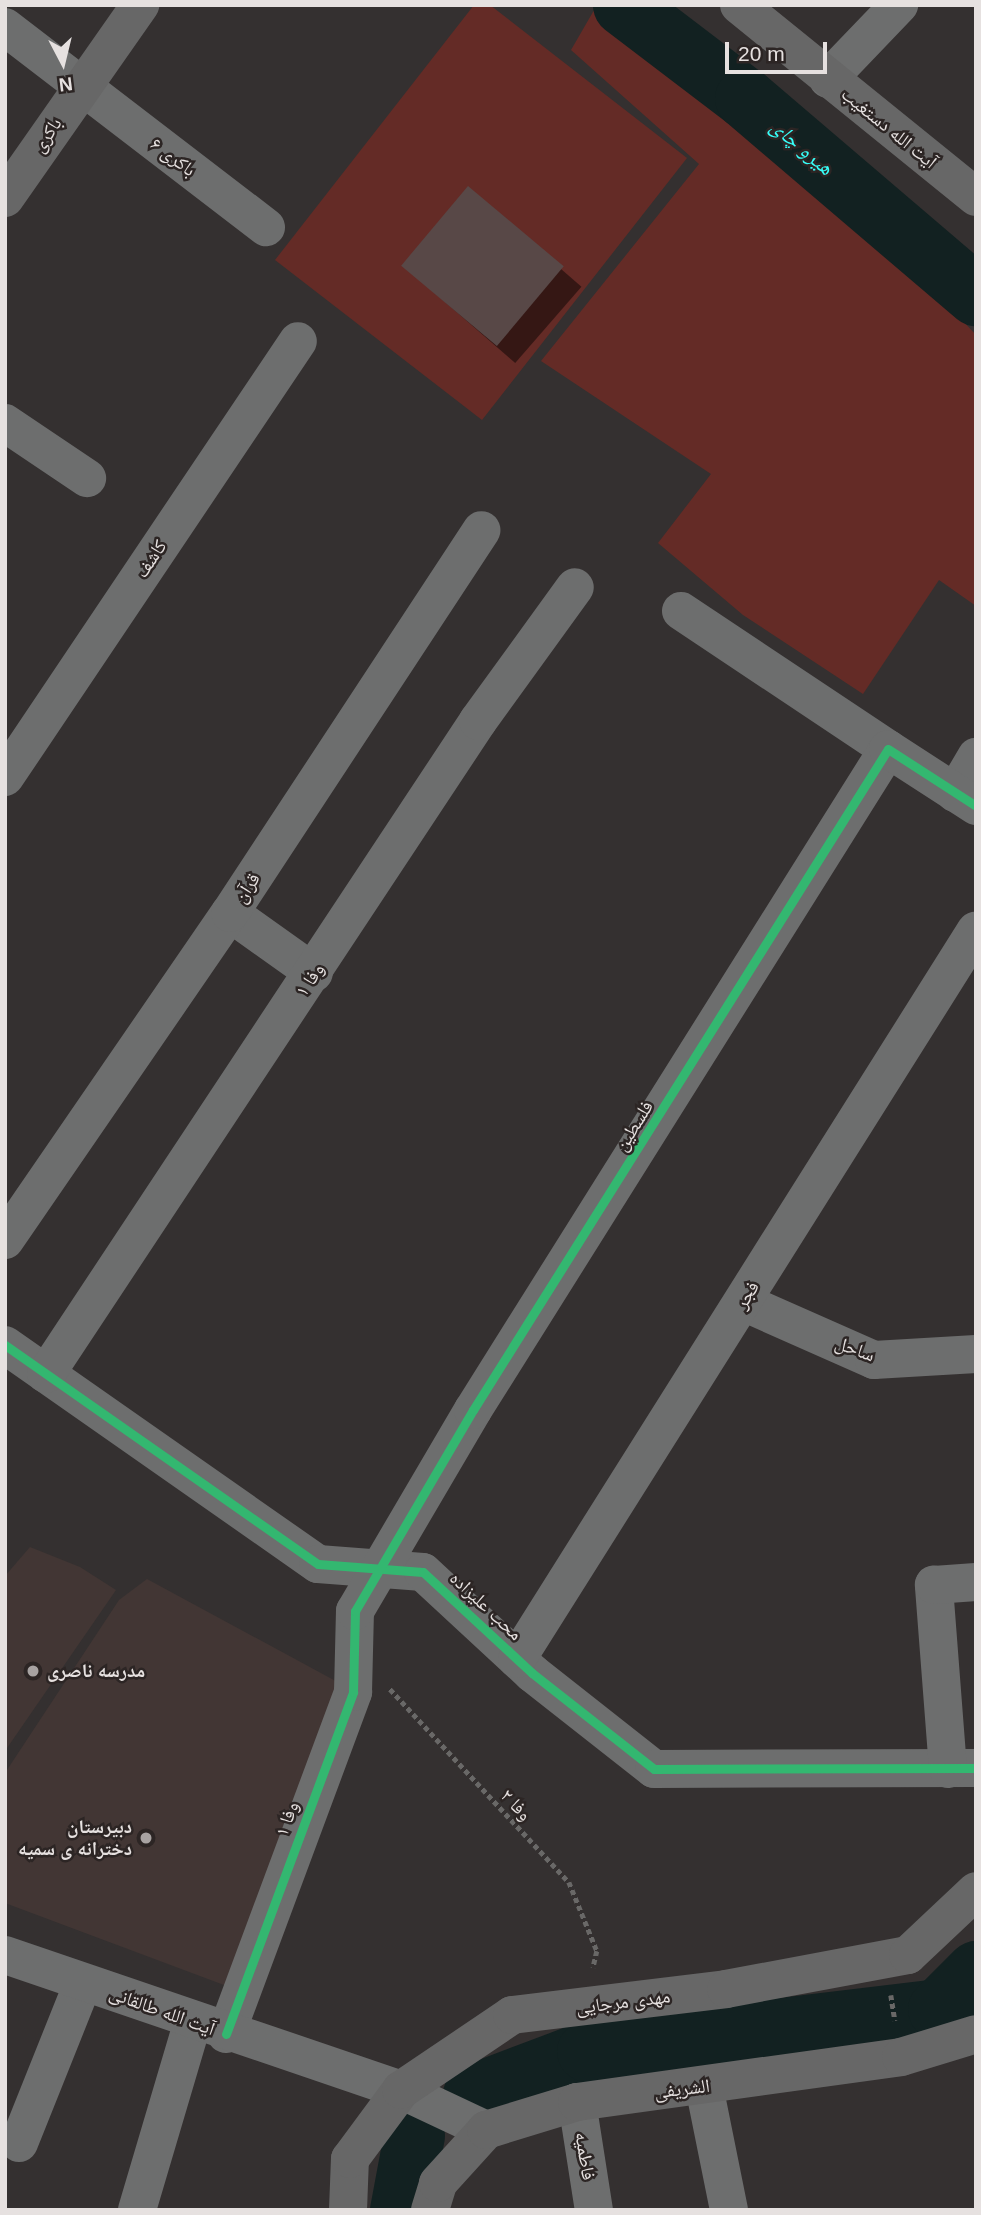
<!DOCTYPE html>
<html>
<head>
<meta charset="utf-8">
<style>
	body { margin:0 }
	#map { position:relative; width:981px; height:2215px; overflow:hidden; background:#343030; font-family:Helvetica,"Noto Naskh Arabic",sans-serif }
	div>[style] { position:absolute }
	[style*='--x'] { left:calc(var(--x)*1px); top:calc(var(--y)*1px); width:calc(var(--w)*1px); rotate:calc(var(--a)*1deg) }
	.built>* { inset:0; background:#423634 }
	.green>* { inset:0; background:#642b26 }
	.shadow>* { inset:0; background:#0007; transform-origin:0 0 }
	.river>* { height:61px; margin:-30.5px; padding:0 30.5px; transform-origin:30.5px; border-radius:30.5px; background:#122121 }
	.building>* { inset:0; background:#584847; transform-origin:0 0 }
	.path>* { height:4.5px; margin-top:-2.25px; transform-origin:0; background:repeating-linear-gradient(90deg,#696867 0 5px,transparent 0 8.5px) }
	.minor>* { height:38px; margin:-19px; padding:0 19px; transform-origin:19px; border-radius:19px; background:#6d6e6e }
	.tertiary>* { height:38px; margin:-19px; padding:0 19px; transform-origin:19px; border-radius:19px; background:#6d6e6e }
	.secondary>* { height:38px; margin:-19px; padding:0 19px; transform-origin:19px; border-radius:19px; background:#676767 }
	.cycleway>* { height:9px; margin:-4.5px; padding:0 4.5px; transform-origin:4.5px; border-radius:4.5px; background:#33b770 }
	.dots>* { width:19px; height:19px; translate:-50% -50%; box-sizing:border-box; border:4px solid #2c2524; border-radius:50% }
	span { translate:-50% -50%; white-space:nowrap; text-align:center; line-height:1.15; -webkit-text-stroke:5px #2c2524; paint-order:stroke }
	.street-label { font-size:19px; color:#e6e1e0 }
	.poi-label { font-size:19px; color:#e6e1e0; font-weight:700 }
	.left { translate:0 -50%; text-align:left }
	.right { translate:-100% -50%; text-align:right }
	.water-label { font-size:21px; color:#37fff9; font-style:italic }
	.frame { position:absolute; inset:0; border:7px solid #e6e1e0; pointer-events:none }
	.north { position:absolute; left:28px; top:28px; width:70px; height:70px; -webkit-text-stroke:5px #2c2524; paint-order:stroke; rotate:173deg; font-size:19px; font-weight:700; line-height:28px; text-align:center; color:#e6e1e0 }
	.north::after { content:''; display:block; margin:auto; width:24px; height:32px; background:#e6e1e0; clip-path:polygon(50% 0,100% 100%,50% 72%,0 100%) }
	.scale { position:absolute; left:725px; top:42px; width:102px; height:32px; box-sizing:border-box; border:4px solid #e6e1e0; border-top:0; padding-left:9px; font-size:21px; line-height:24px; white-space:nowrap; color:#e6e1e0; -webkit-text-stroke:5px #2c2524; paint-order:stroke }
</style>
</head>
<body>
<div id="map">
	<div class="built">
		<i style="clip-path:polygon(30px 1547px,80px 1567px,116px 1590px,5px 1751px,5px 1576px)"></i>
		<i style="clip-path:polygon(147px 1579px,343px 1685px,232px 1988px,5px 1903px,5px 1773px,119px 1600px)"></i>
	</div>
	<div class="green">
		<i style="clip-path:polygon(474px 5px,490px 5px,687px 158px,482px 420px,275px 260px)"></i>
		<i style="clip-path:polygon(597px 5px,909px 263px,976px 335px,976px 606px,939px 580px,863px 694px,743px 615px,658px 543px,711px 474px,541px 361px,699px 164px,571px 50px)"></i>
	</div>
	<div class="shadow">
		<i style="left:469px;top:189px;width:149px;height:101px;rotate:41deg"></i>
	</div>
	<div class="river">
		<i style="--x:623;--y:5;--w:153;--a:37.3"></i>
		<i style="--x:745;--y:98;--w:304;--a:40.5"></i>
		<i style="--x:473;--y:2094;--w:122;--a:-20.7"></i>
		<i style="--x:587;--y:2051;--w:354;--a:-6.8"></i>
		<i style="--x:938;--y:2009;--w:54;--a:-45"></i>
		<i style="--x:400;--y:2210;--w:76;--a:-79.4"></i>
	</div>
	<div class="building">
		<i style="left:468px;top:186px;width:125px;height:104px;rotate:40deg"></i>
	</div>
	<div class="path">
		<i style="--x:390;--y:1689;--w:263;--a:47.2"></i>
		<i style="--x:569;--y:1882;--w:74;--a:67.9"></i>
		<i style="--x:597;--y:1951;--w:17;--a:103"></i>
		<i style="--x:891;--y:1995;--w:26;--a:81"></i>
	</div>
	<div class="minor">
		<i style="--x:5;--y:27;--w:329;--a:37.5"></i>
		<i style="--x:828;--y:79;--w:103;--a:-46.2"></i>
		<i style="--x:5;--y:423;--w:99;--a:33.9"></i>
		<i style="--x:681;--y:611;--w:249;--a:33.7"></i>
		<i style="--x:5;--y:777;--w:525;--a:-56.1"></i>
		<i style="--x:955;--y:793;--w:42;--a:-59.7"></i>
		<i style="--x:230;--y:913;--w:103;--a:35.5"></i>
		<i style="--x:5;--y:1240;--w:397;--a:-55.5"></i>
		<i style="--x:230;--y:913;--w:458;--a:-56.7"></i>
		<i style="--x:743;--y:1302;--w:143;--a:23.9"></i>
		<i style="--x:874;--y:1360;--w:102;--a:-3.4"></i>
		<i style="--x:5;--y:1345;--w:382;--a:35"></i>
		<i style="--x:318;--y:1564;--w:105;--a:4.4"></i>
		<i style="--x:423;--y:1572;--w:149;--a:42.8"></i>
		<i style="--x:532;--y:1673;--w:155;--a:38.2"></i>
		<i style="--x:654;--y:1769;--w:322;--a:-0.2"></i>
		<i style="--x:46;--y:1374;--w:783;--a:-56.51"></i>
		<i style="--x:478;--y:721;--w:165;--a:-54.1"></i>
		<i style="--x:517;--y:1659;--w:861;--a:-57.8"></i>
		<i style="--x:948;--y:1769;--w:185;--a:-94.4"></i>
		<i style="--x:934;--y:1585;--w:42;--a:-4.1"></i>
		<i style="--x:226;--y:2034;--w:365;--a:-69.6"></i>
		<i style="--x:353;--y:1692;--w:81;--a:-88.6"></i>
		<i style="--x:355;--y:1611;--w:233;--a:-59.6"></i>
		<i style="--x:473;--y:1410;--w:780;--a:-57.88"></i>
		<i style="--x:888;--y:749;--w:105;--a:32.9"></i>
		<i style="--x:704;--y:2086;--w:126;--a:78.6"></i>
		<i style="--x:577;--y:2102;--w:109;--a:81.1"></i>
		<i style="--x:19;--y:2143;--w:172;--a:-68.2"></i>
		<i style="--x:137;--y:2210;--w:197;--a:-73.5"></i>
	</div>
	<div class="tertiary">
		<i style="--x:5;--y:1955;--w:418;--a:18.8"></i>
		<i style="--x:401;--y:2090;--w:94;--a:25.2"></i>
	</div>
	<div class="secondary">
		<i style="--x:739;--y:5;--w:305;--a:39"></i>
		<i style="--x:5;--y:198;--w:236;--a:-55"></i>
		<i style="--x:348;--y:2210;--w:51;--a:-87.8"></i>
		<i style="--x:350;--y:2159;--w:86;--a:-53.5"></i>
		<i style="--x:401;--y:2090;--w:134;--a:-34"></i>
		<i style="--x:512;--y:2015;--w:216;--a:-6.9"></i>
		<i style="--x:726;--y:1989;--w:185;--a:-10.6"></i>
		<i style="--x:908;--y:1955;--w:93;--a:-43.3"></i>
		<i style="--x:430;--y:2210;--w:28;--a:-73"></i>
		<i style="--x:438;--y:2183;--w:72;--a:-47.8"></i>
		<i style="--x:486;--y:2130;--w:95;--a:-17.1"></i>
		<i style="--x:577;--y:2102;--w:327;--a:-7.9"></i>
		<i style="--x:901;--y:2057;--w:78;--a:-17"></i>
	</div>
	<div class="cycleway">
		<i style="--x:5;--y:1345;--w:382;--a:35"></i>
		<i style="--x:318;--y:1564;--w:105;--a:4.4"></i>
		<i style="--x:423;--y:1572;--w:149;--a:42.8"></i>
		<i style="--x:532;--y:1673;--w:155;--a:38.2"></i>
		<i style="--x:654;--y:1769;--w:322;--a:-0.2"></i>
		<i style="--x:226;--y:2034;--w:365;--a:-69.6"></i>
		<i style="--x:353;--y:1692;--w:81;--a:-88.6"></i>
		<i style="--x:355;--y:1611;--w:233;--a:-59.6"></i>
		<i style="--x:473;--y:1410;--w:780;--a:-57.88"></i>
		<i style="--x:888;--y:749;--w:105;--a:32.9"></i>
	</div>
	<div class="dots">
		<i style="left:33px;top:1671px;background:#a8a3a2"></i>
		<i style="left:146px;top:1838px;background:#a8a3a2"></i>
	</div>
	<div class="street-label">
		<span style="left:889px;top:128px;rotate:39deg">آیت الله دستغیب</span>
		<span style="left:47px;top:135px;rotate:-56deg">باکری</span>
		<span style="left:173px;top:157px;rotate:37deg">باکری ۶</span>
		<span style="left:151px;top:559px;rotate:-56deg">کاشف</span>
		<span style="left:247px;top:888px;rotate:-57deg">قرآن</span>
		<span style="left:310px;top:980px;rotate:-56deg">وفا ۱</span>
		<span style="left:634px;top:1126px;rotate:-58deg">فلسطین</span>
		<span style="left:747px;top:1295px;rotate:-58deg">فجر</span>
		<span style="left:855px;top:1349px;rotate:20deg">ساحل</span>
		<span style="left:486px;top:1606px;rotate:43deg">محب علیزاده</span>
		<span style="left:516px;top:1805px;rotate:47deg">وفا ۲</span>
		<span style="left:287px;top:1819px;rotate:-70deg">وفا ۱</span>
		<span style="left:623px;top:2002px;rotate:-7deg">مهدی مرجایی</span>
		<span style="left:162px;top:2011px;rotate:20deg">آیت الله طالقانی</span>
		<span style="left:682px;top:2089px;rotate:-7deg">الشریفی</span>
		<span style="left:585px;top:2156px;rotate:81deg">فاطمیه</span>
	</div>
	<div class="poi-label">
		<span class="left" style="left:47px;top:1671px">مدرسه ناصری</span>
		<span class="right" style="left:132px;top:1838px">دبیرستان<br>دخترانه ی سمیه</span>
	</div>
	<div class="water-label">
		<span style="left:802px;top:147px;rotate:40deg">هیرو چای</span>
	</div>
	<div class="frame"></div>
	<div class="north">N</div>
	<div class="scale">20 m</div>
</div>
</body>
</html>
